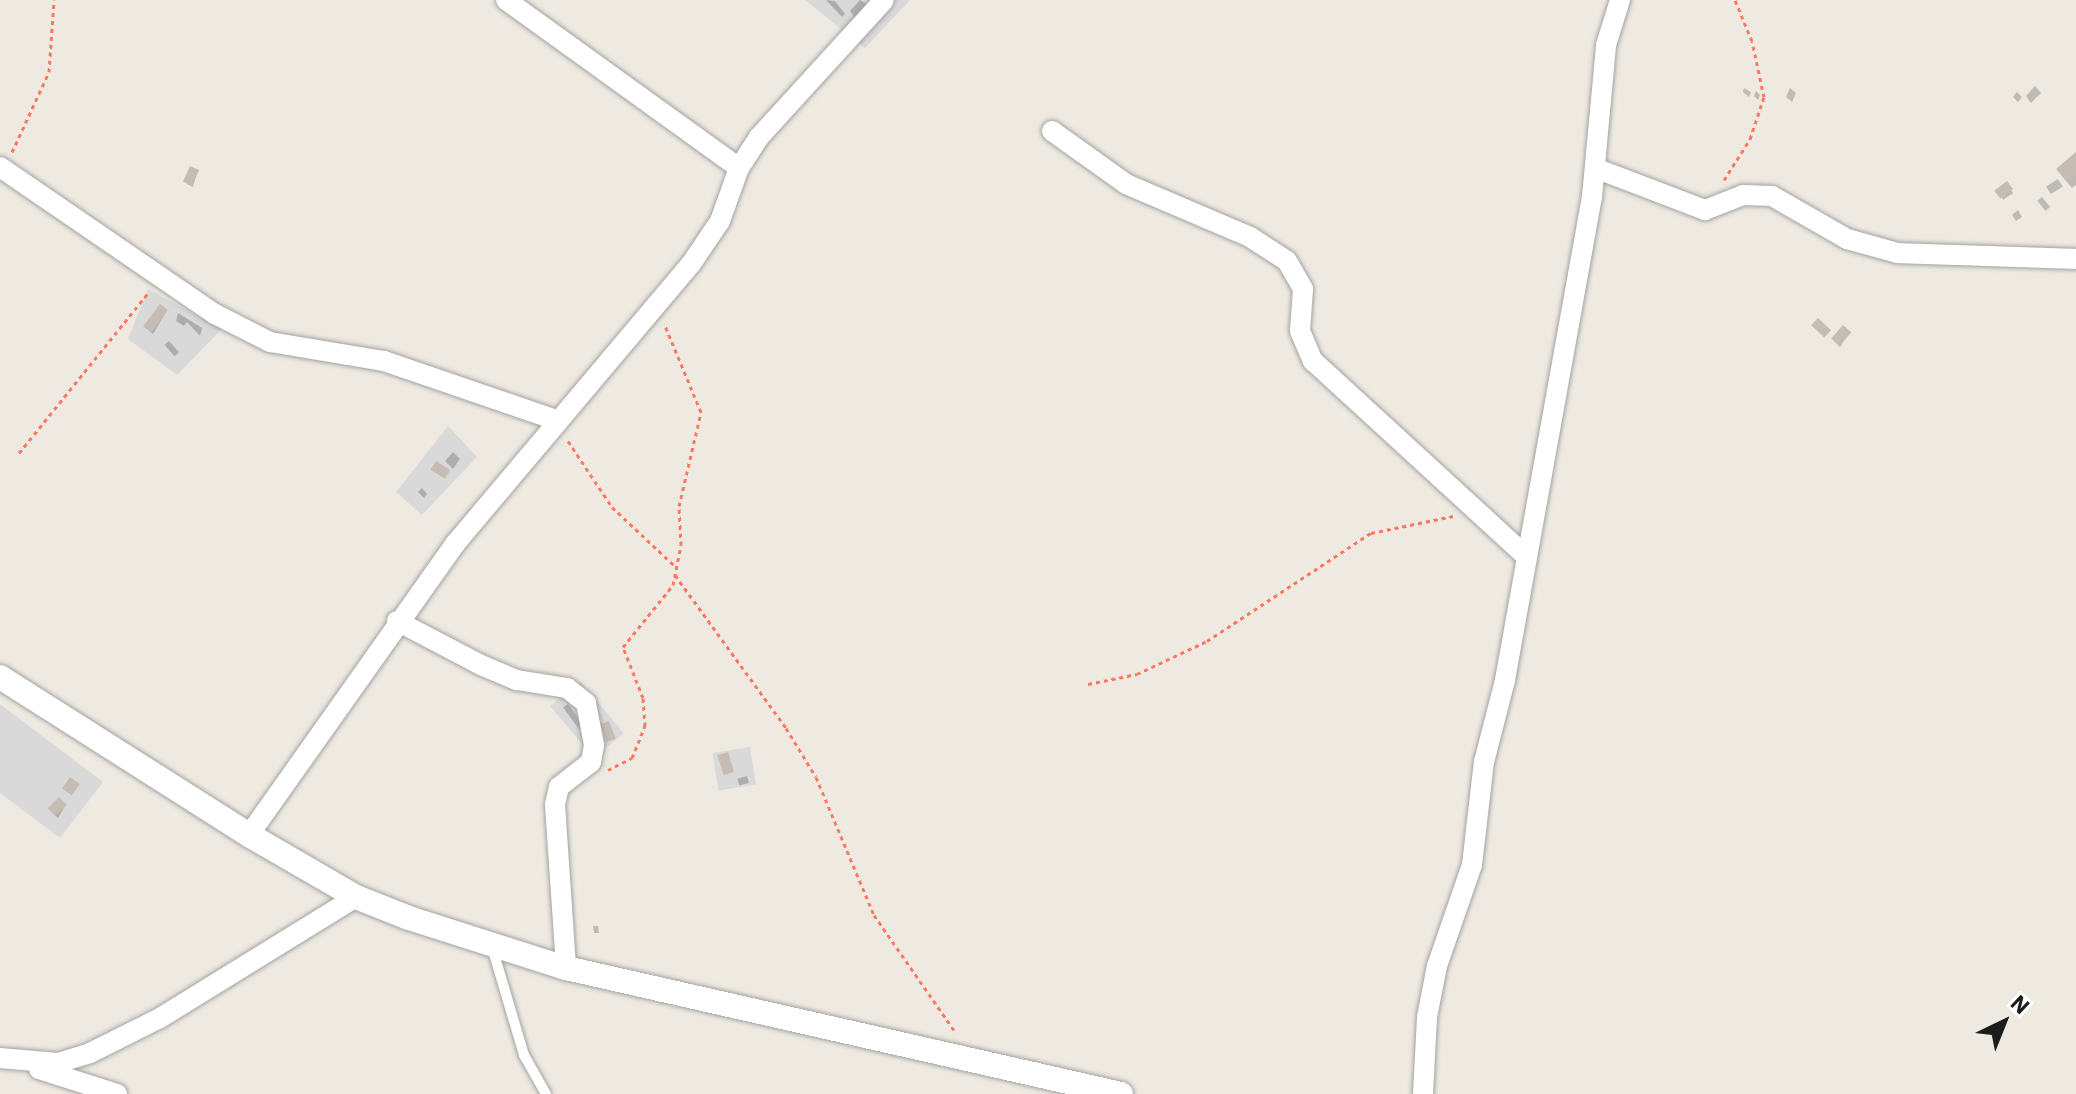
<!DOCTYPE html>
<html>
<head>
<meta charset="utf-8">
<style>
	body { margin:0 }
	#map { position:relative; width:2076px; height:1094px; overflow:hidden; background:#eeeae1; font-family:"IBM Plex Sans",sans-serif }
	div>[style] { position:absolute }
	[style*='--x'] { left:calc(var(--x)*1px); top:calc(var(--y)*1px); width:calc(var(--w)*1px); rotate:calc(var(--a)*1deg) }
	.residential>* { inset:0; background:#dad9d9; transform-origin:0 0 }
	.shadow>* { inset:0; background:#0003; transform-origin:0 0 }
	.building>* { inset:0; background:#c5bcb4; transform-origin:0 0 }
	.path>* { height:3px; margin-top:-1.5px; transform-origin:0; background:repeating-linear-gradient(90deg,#fd7863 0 4px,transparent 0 8px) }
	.roads { filter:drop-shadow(0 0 2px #a3a3a3) drop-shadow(0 0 2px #a3a3a3) }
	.service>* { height:10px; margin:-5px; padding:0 5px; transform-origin:5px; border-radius:5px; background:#fff }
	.minor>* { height:20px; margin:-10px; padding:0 10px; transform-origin:10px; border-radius:10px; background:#fff }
	.tertiary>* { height:24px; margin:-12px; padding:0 12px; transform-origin:12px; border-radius:12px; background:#fff }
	span { translate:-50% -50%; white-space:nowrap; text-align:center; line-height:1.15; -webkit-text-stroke:8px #fff; paint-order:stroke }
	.north { position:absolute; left:1964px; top:982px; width:80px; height:80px; -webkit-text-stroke:6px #fff; paint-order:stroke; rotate:43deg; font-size:22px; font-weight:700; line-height:32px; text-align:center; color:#1c1c1c }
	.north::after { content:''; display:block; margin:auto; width:28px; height:36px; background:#1c1c1c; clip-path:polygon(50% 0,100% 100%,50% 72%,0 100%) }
</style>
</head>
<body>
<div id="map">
	<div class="residential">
		<i style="clip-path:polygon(805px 0,910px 0,865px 48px)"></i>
		<i style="clip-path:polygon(148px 289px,222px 329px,177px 375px,128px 339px)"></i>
		<i style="clip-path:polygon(448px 426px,477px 457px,422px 515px,396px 492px)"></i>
		<i style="left:580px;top:681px;width:68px;height:39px;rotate:50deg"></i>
		<i style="clip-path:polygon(0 704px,103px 782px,60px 838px,0 793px)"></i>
		<i style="left:750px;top:747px;width:38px;height:38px;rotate:81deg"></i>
	</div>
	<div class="shadow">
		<i style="clip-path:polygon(826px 0,835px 1px,845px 14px,842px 17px)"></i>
		<i style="clip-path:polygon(860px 0,868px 5px,855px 18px,850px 11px)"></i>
		<i style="clip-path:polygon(2035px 86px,2041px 93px,2031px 103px,2026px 96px)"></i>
		<i style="clip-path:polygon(1744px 88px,1751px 92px,1749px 97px,1743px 92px)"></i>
		<i style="clip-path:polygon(1790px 88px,1796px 93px,1792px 102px,1786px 97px)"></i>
		<i style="clip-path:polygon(1756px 91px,1760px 95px,1758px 100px,1754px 96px)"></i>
		<i style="clip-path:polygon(2017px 92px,2022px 97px,2018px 102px,2013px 97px)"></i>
		<i style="clip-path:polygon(2076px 154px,2076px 185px,2072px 188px,2062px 176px)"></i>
		<i style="clip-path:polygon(197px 172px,193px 187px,187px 184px,185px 181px)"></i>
		<i style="left:2058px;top:179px;width:9px;height:14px;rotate:58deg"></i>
		<i style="left:2007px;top:184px;width:11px;height:12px;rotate:56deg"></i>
		<i style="left:2042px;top:197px;width:13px;height:6px;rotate:51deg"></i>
		<i style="clip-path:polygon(2018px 210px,2022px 217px,2016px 221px,2012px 215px)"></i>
		<i style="clip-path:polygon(166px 312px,153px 334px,147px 329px,145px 326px)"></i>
		<i style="clip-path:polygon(178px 313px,202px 328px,200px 336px,187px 322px,184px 326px,176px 321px)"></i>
		<i style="clip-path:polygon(1849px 333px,1840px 347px,1834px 341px)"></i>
		<i style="left:169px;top:341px;width:15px;height:6px;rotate:48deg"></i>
		<i style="clip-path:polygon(453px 452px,460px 459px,453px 469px,445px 461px)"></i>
		<i style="clip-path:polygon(422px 488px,427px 494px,424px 498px,418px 492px)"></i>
		<i style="left:568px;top:704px;width:27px;height:6px;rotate:54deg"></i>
		<i style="left:747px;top:776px;width:7px;height:10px;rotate:74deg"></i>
		<i style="clip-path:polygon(65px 806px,58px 818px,52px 812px)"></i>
		<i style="clip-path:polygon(593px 926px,598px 926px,599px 933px,594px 933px)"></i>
	</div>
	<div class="building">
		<i style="clip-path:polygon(2076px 152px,2076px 175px,2067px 182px,2056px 169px)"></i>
		<i style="left:190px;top:166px;width:10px;height:17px;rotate:24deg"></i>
		<i style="left:2007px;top:181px;width:10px;height:16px;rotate:53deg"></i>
		<i style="left:160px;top:304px;width:10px;height:28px;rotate:37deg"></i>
		<i style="left:1818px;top:318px;width:18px;height:10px;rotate:43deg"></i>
		<i style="left:1843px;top:325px;width:11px;height:18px;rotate:41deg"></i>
		<i style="left:436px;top:461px;width:17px;height:10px;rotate:33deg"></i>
		<i style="left:609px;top:721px;width:19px;height:10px;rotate:69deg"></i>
		<i style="left:728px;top:752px;width:21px;height:11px;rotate:73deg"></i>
		<i style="left:70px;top:777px;width:12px;height:14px;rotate:35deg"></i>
		<i style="left:59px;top:797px;width:11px;height:16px;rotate:45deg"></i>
	</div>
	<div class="path">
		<i style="--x:12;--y:152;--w:88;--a:-65.2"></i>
		<i style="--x:49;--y:72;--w:72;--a:-86"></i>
		<i style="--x:1724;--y:180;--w:49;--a:-57.6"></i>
		<i style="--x:1750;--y:139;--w:44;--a:-71.6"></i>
		<i style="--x:1764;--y:97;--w:57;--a:-102.1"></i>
		<i style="--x:1752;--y:41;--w:44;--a:-112.5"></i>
		<i style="--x:568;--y:441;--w:79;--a:56.3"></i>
		<i style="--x:612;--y:507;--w:89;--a:43.2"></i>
		<i style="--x:19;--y:453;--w:206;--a:-51.1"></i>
		<i style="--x:675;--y:575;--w:189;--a:54"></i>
		<i style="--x:786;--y:728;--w:57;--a:58.5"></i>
		<i style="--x:816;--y:777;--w:150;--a:67.2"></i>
		<i style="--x:874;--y:915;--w:144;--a:55.2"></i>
		<i style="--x:1088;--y:684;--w:50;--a:-11.5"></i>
		<i style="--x:1137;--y:674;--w:77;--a:-25.2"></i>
		<i style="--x:1207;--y:641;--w:196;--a:-33.4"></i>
		<i style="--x:1371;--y:533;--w:84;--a:-11.7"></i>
		<i style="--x:608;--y:770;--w:27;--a:-27"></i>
		<i style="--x:632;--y:758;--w:35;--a:-68"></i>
		<i style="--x:645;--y:726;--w:28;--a:-94"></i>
		<i style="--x:643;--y:698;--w:55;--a:-111.4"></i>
		<i style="--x:623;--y:647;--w:80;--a:-51.1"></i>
		<i style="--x:673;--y:585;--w:41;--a:-78.7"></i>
		<i style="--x:681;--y:545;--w:39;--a:-93"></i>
		<i style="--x:679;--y:506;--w:97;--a:-76.8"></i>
		<i style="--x:701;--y:412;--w:96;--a:-112.6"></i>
	</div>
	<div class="roads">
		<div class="service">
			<i style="--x:492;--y:947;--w:113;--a:73.5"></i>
			<i style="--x:524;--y:1055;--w:45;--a:60.6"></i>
		</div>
		<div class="minor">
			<i style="--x:506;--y:0;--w:287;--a:35.8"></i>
			<i style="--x:1052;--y:131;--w:91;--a:35.6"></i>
			<i style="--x:1126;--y:184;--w:135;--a:23.1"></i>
			<i style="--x:1250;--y:237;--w:44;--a:33"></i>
			<i style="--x:1287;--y:261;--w:32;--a:60"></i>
			<i style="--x:1303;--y:289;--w:42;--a:94.1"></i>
			<i style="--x:1300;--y:331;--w:33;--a:67"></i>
			<i style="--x:1313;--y:361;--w:287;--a:42.5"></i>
			<i style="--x:0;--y:167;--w:260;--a:34.4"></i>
			<i style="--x:215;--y:314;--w:62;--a:27"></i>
			<i style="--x:270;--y:342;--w:116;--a:9.5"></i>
			<i style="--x:384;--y:361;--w:182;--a:18.9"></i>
			<i style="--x:1595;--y:168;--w:118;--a:20.9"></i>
			<i style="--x:1705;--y:210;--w:41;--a:-21.5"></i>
			<i style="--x:1743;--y:195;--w:29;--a:2"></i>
			<i style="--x:1772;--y:196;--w:86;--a:29.8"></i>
			<i style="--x:1847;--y:239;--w:52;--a:15.6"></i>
			<i style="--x:1897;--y:253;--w:179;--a:1.9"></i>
			<i style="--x:397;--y:621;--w:95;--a:27.6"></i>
			<i style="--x:481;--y:665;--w:39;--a:23"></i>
			<i style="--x:517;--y:680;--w:51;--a:9.1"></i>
			<i style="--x:567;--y:688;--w:24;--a:38"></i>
			<i style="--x:586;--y:703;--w:43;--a:79.2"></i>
			<i style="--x:594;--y:745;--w:17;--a:100"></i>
			<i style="--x:591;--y:762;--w:41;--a:142"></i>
			<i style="--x:559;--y:787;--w:18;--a:103"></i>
			<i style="--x:555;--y:805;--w:163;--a:86.1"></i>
			<i style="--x:249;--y:835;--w:357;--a:-54.7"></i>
			<i style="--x:455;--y:544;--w:366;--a:-49.9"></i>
			<i style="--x:691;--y:264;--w:52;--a:-56"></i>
			<i style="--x:720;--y:221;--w:56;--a:-70.3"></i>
			<i style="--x:739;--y:168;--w:37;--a:-57"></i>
			<i style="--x:759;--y:137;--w:185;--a:-47.6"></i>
			<i style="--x:0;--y:1058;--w:58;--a:4.9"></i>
			<i style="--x:58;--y:1063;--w:34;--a:-17"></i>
			<i style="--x:90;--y:1053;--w:78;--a:-26.6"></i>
			<i style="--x:160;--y:1018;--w:230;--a:-31.7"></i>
			<i style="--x:39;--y:1069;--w:82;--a:17.8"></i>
			<i style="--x:1423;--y:1094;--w:77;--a:-87"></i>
			<i style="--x:1427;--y:1017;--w:52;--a:-78.9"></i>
			<i style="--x:1437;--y:966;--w:107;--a:-70.9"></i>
			<i style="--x:1472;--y:865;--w:104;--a:-83.4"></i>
			<i style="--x:1484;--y:762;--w:85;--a:-75.6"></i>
			<i style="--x:1505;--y:680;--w:491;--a:-79.8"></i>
			<i style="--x:1592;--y:197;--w:153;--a:-84.7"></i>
			<i style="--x:1606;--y:45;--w:47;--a:-72.7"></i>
		</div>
		<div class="tertiary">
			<i style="--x:0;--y:677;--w:295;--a:32.4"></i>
			<i style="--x:249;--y:835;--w:124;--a:30.1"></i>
			<i style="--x:356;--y:897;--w:57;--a:21.6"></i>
			<i style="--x:409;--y:918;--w:165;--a:17.7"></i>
			<i style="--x:566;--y:968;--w:569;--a:12.79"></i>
		</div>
	</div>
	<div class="north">N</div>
</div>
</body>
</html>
